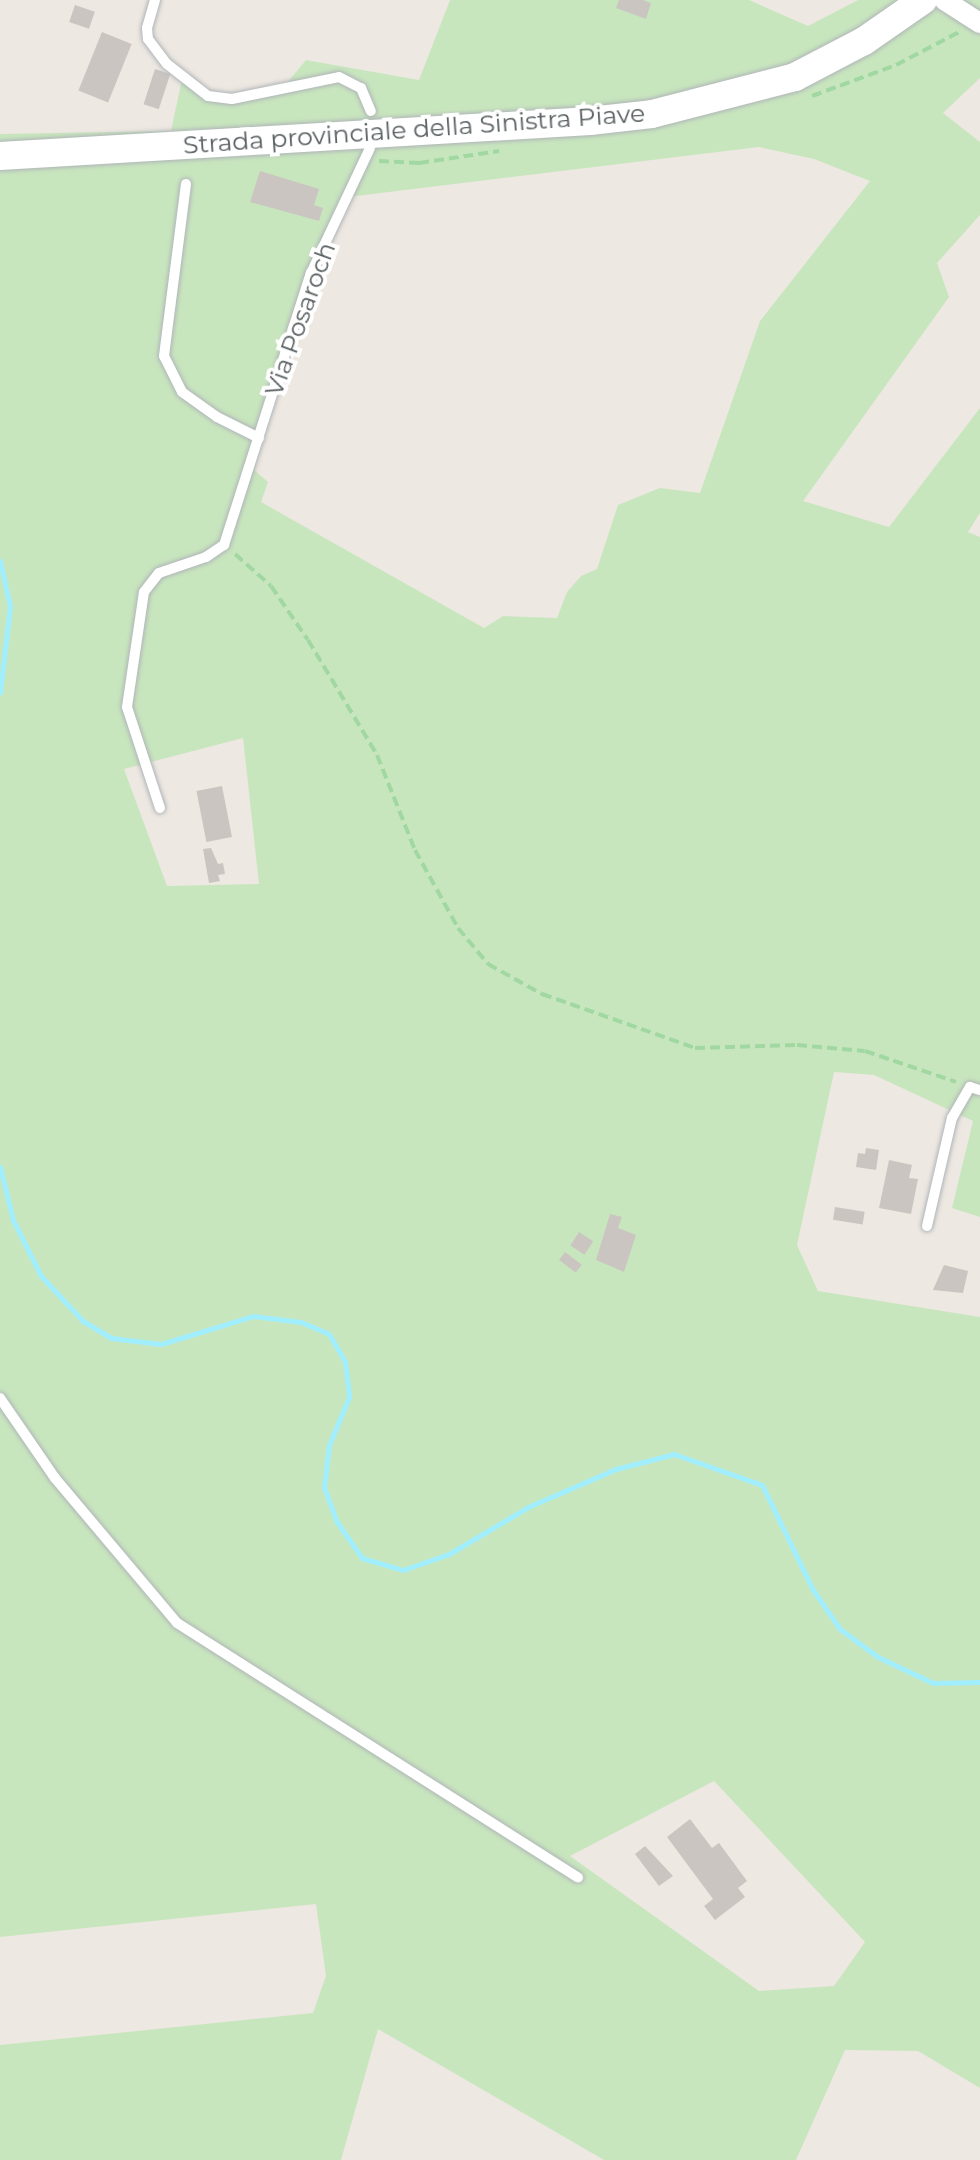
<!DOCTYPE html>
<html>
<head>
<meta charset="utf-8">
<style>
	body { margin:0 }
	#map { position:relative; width:980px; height:2160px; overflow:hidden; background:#eee8e2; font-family:Montserrat,sans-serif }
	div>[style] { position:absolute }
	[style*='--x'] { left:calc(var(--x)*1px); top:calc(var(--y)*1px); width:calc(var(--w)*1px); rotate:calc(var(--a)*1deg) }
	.green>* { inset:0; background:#c8e6be }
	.stream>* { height:5px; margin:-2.5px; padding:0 2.5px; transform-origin:2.5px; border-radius:2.5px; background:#a1eeff }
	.building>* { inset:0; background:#cac5c1; transform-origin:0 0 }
	.path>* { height:4px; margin-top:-2px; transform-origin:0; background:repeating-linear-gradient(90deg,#a1d8a1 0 10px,transparent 0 15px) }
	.roads { filter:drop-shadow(0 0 2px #b0b5b8) drop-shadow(0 0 2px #b0b5b8) }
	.service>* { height:10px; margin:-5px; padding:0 5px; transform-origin:5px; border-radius:5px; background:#fff }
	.minor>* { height:20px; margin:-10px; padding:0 10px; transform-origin:10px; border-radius:10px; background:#fff }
	.secondary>* { height:28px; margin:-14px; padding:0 14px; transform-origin:14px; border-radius:14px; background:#fff }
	span { translate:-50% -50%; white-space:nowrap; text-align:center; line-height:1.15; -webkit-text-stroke:8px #fff; paint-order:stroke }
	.street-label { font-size:25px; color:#5a6163 }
</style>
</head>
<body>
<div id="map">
	<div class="green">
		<i style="clip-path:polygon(evenodd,450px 0,749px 0,808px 26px,858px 0,980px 0,980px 78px,943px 113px,980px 142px,980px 215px,937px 263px,949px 297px,803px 501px,889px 527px,980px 408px,980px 513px,968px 532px,980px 537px,980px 1217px,952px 1208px,973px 1121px,874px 1075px,834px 1072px,797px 1245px,818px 1291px,980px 1317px,980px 2088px,918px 2051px,845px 2050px,796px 2160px,604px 2160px,378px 2029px,341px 2160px,0 2160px,0 2045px,313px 2013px,326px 1976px,316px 1904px,0 1937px,0 134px,171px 131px,182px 79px,219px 100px,282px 89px,306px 60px,419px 80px,450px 0,759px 147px,814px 159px,870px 181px,760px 321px,700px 493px,660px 488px,618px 505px,597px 569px,581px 576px,567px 592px,557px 618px,503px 616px,484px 628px,261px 502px,268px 482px,254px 470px,296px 317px,348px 197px,759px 147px,450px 0,243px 738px,259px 884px,167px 886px,124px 769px,243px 738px,450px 0,714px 1781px,865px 1942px,834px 1986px,759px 1991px,570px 1856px,714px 1781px)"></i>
	</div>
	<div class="stream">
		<i style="--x:0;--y:561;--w:46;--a:77.5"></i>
		<i style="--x:10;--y:606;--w:87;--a:96.6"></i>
		<i style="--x:0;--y:1167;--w:55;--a:76.2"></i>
		<i style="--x:13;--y:1220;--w:63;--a:63.4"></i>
		<i style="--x:41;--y:1276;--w:62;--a:47"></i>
		<i style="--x:83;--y:1321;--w:33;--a:31"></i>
		<i style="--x:111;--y:1338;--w:50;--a:6.8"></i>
		<i style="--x:161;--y:1344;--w:96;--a:-16.9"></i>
		<i style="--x:253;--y:1316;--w:48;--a:7.1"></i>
		<i style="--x:301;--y:1322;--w:30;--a:23"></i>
		<i style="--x:329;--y:1334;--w:32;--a:60"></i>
		<i style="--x:345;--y:1362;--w:35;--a:83"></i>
		<i style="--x:349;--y:1397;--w:52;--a:112.6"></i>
		<i style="--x:329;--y:1445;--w:42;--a:96.8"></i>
		<i style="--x:324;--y:1487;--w:37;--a:70"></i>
		<i style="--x:337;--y:1522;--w:44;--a:55.2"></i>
		<i style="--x:362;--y:1558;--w:43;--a:16.3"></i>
		<i style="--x:403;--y:1570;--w:49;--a:-19.2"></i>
		<i style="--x:449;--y:1554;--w:92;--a:-30.7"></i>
		<i style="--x:528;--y:1507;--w:96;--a:-23.4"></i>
		<i style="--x:616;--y:1469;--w:60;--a:-14.5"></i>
		<i style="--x:674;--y:1454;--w:93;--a:19.4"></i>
		<i style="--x:762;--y:1485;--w:117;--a:64.1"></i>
		<i style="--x:813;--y:1590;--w:47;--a:55.3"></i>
		<i style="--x:840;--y:1629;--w:47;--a:36.4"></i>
		<i style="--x:878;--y:1657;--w:61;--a:25.3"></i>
		<i style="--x:933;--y:1683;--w:47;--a:-1.2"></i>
	</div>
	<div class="building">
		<i style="clip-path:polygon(619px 0,643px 0,651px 3px,646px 19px,616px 8px)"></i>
		<i style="left:75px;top:5px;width:21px;height:18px;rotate:19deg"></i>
		<i style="left:102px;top:32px;width:32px;height:63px;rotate:22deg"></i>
		<i style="left:155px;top:69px;width:16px;height:37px;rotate:18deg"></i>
		<i style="clip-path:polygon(260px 171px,319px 189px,314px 205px,323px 208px,319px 221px,250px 202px)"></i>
		<i style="left:222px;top:786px;width:52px;height:26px;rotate:79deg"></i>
		<i style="clip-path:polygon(211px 848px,218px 864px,223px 863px,225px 874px,218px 875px,220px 881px,209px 883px,203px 849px)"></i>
		<i style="clip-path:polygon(866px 1148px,879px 1150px,876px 1170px,856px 1167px,858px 1153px,865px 1154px)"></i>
		<i style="clip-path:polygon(889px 1160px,912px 1165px,909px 1178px,918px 1179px,911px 1214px,879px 1208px)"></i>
		<i style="left:835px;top:1207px;width:30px;height:13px;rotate:9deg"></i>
		<i style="clip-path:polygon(610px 1214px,622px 1217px,618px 1228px,636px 1235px,624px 1272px,596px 1260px)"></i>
		<i style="left:579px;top:1232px;width:17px;height:16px;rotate:33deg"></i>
		<i style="left:565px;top:1252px;width:21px;height:10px;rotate:37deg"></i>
		<i style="clip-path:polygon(944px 1265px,968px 1271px,963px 1293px,933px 1290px)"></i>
		<i style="clip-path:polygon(690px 1819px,712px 1848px,719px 1843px,747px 1881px,738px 1888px,745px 1897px,715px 1920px,704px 1906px,713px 1899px,667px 1837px)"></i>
		<i style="clip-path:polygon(645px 1846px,673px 1876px,659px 1886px,635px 1854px)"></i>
	</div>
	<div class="path">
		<i style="--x:812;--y:96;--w:90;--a:-20.3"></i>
		<i style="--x:896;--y:65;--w:71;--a:-27.6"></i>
		<i style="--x:379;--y:161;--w:40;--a:2.9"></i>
		<i style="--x:419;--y:163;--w:81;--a:-8.5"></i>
		<i style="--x:235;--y:554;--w:48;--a:41.6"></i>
		<i style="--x:271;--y:586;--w:65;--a:55.6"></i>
		<i style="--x:308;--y:640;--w:134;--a:59"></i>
		<i style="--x:377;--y:755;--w:102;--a:68.2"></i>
		<i style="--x:415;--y:850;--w:89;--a:61.1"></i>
		<i style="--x:458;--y:928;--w:47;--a:50.2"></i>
		<i style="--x:488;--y:964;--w:62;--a:29.1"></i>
		<i style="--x:542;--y:994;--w:162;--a:19.4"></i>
		<i style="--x:695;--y:1048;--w:102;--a:-1.7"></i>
		<i style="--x:797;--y:1045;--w:68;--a:5"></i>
		<i style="--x:865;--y:1051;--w:96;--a:18.8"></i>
	</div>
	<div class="roads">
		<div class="service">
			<i style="--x:155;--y:0;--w:29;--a:106"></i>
			<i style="--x:147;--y:28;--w:11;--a:85"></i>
			<i style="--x:148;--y:39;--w:31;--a:53"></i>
			<i style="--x:167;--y:64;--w:52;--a:38"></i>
			<i style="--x:208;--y:96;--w:24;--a:7"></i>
			<i style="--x:232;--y:99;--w:109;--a:-11.6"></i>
			<i style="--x:339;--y:77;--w:25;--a:27"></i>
			<i style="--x:361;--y:88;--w:25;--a:67"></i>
			<i style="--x:186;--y:184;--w:173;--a:97.3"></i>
			<i style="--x:164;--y:356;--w:40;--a:63.4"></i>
			<i style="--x:182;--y:392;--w:43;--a:35.5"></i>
			<i style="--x:217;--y:417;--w:47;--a:26.6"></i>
			<i style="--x:160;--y:808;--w:106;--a:-108.1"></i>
			<i style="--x:127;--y:707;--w:116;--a:-81.6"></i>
			<i style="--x:144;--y:592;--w:24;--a:-52"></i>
			<i style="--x:159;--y:573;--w:50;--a:-18.8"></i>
			<i style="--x:206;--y:557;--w:22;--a:-34"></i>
			<i style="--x:224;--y:545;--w:286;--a:-72.3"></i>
			<i style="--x:311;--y:273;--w:138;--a:-64.7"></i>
			<i style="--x:927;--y:1226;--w:111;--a:-77"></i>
			<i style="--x:952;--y:1118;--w:36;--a:-60"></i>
			<i style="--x:970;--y:1087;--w:10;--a:17"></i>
			<i style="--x:0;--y:1398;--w:97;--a:55.5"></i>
			<i style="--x:55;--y:1478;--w:189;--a:49.9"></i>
			<i style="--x:177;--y:1623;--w:475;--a:32.4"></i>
		</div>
		<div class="minor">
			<i style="--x:944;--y:0;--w:43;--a:32.6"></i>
		</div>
		<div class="secondary">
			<i style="--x:0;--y:156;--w:591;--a:-3.39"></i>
			<i style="--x:590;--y:121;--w:62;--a:-6.4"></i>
			<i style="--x:652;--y:114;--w:148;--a:-14.5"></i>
			<i style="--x:795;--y:77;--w:78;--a:-27.6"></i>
			<i style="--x:864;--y:41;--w:72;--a:-34.8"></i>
		</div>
	</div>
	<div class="street-label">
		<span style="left:414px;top:129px;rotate:-4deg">Strada provinciale della Sinistra Piave</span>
		<span style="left:300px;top:319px;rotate:-70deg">Via Posaroch</span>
	</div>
</div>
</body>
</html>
